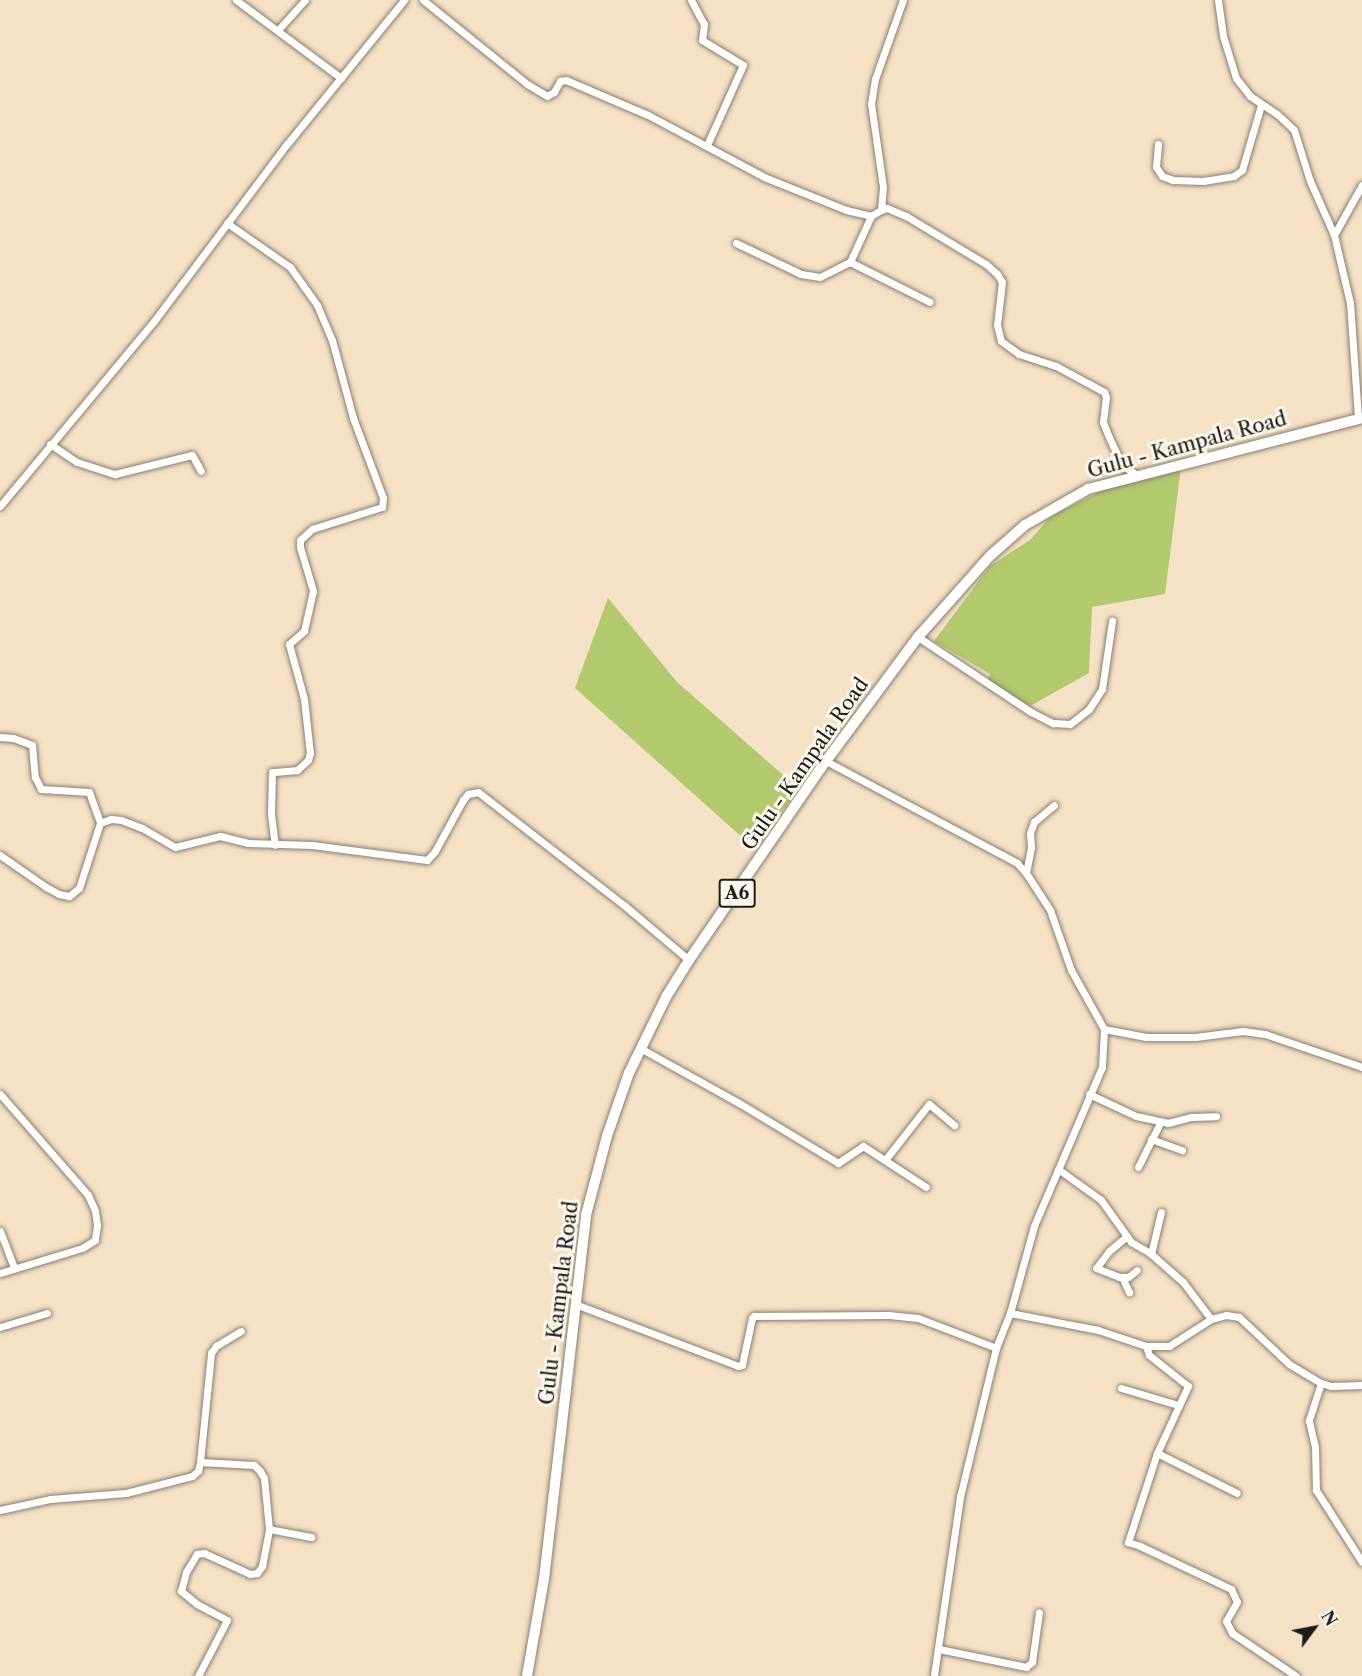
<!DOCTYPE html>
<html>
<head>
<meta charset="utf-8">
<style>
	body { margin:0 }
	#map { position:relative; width:1362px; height:1676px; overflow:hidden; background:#f5e1c5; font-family:"Libre Caslon Text",serif }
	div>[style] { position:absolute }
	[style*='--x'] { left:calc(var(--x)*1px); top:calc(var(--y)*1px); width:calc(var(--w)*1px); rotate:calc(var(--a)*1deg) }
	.green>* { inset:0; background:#b2c96e }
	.roads { filter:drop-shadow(0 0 2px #887e70) drop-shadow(0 0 2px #887e70) }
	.street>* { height:7px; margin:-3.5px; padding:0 3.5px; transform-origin:3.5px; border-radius:3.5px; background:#fff }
	.primary>* { height:10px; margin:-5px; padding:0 5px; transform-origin:5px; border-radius:5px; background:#fff }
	span { translate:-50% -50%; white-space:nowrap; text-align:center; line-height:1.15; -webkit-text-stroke:6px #fbf7ec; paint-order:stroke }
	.shield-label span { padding:2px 4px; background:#fbf7ec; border:2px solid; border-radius:4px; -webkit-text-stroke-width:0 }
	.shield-label { font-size:18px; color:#1c1c1c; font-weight:700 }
	.street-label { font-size:20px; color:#1c1c1c }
	.north { position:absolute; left:1284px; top:1598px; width:60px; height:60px; -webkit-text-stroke:4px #fbf7ec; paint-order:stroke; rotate:58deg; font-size:16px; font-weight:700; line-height:24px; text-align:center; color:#1c1c1c }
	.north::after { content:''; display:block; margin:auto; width:21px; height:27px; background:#1c1c1c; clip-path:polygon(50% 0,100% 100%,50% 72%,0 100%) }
</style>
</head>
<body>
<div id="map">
	<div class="green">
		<i style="clip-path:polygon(1181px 467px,1165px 594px,1092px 607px,1089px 673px,1030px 706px,988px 680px,990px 674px,934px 641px,990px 566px,1031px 539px,1050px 517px,1105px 489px)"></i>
		<i style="clip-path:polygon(608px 598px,677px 682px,799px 789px,753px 847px,575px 688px)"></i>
	</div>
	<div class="roads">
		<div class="street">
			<i style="--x:236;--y:0;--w:131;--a:36.6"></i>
			<i style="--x:423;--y:0;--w:134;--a:38.9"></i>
			<i style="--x:527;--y:84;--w:23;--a:31"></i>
			<i style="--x:547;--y:96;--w:8;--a:-30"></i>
			<i style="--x:554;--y:92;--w:13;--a:-61"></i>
			<i style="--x:560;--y:81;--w:6;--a:-9"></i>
			<i style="--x:566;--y:80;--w:89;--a:23.1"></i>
			<i style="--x:648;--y:115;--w:132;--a:28.1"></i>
			<i style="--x:764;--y:177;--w:88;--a:21.9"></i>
			<i style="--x:846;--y:210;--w:26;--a:13"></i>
			<i style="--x:871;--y:216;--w:12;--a:-31"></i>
			<i style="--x:881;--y:210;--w:23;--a:-85"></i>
			<i style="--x:883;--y:187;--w:84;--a:-98.2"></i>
			<i style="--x:871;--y:104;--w:25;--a:-81"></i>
			<i style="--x:875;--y:79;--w:84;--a:-70.5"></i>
			<i style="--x:691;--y:0;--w:27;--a:62"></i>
			<i style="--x:704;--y:24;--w:16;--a:97"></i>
			<i style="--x:702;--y:40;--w:48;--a:31.4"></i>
			<i style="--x:743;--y:65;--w:88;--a:114.2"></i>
			<i style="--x:1218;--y:0;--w:36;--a:82"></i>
			<i style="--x:1223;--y:36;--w:44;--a:72.8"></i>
			<i style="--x:1236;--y:78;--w:23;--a:52"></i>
			<i style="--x:1250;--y:96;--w:32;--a:34"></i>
			<i style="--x:1277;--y:114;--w:23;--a:43"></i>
			<i style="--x:1294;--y:130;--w:53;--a:72.6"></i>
			<i style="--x:1310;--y:181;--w:59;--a:66"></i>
			<i style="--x:1334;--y:235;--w:70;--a:76.8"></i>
			<i style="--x:1350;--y:303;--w:115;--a:86"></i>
			<i style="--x:278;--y:30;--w:40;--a:-48"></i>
			<i style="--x:1158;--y:144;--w:23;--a:95"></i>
			<i style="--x:1156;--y:167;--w:11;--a:56"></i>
			<i style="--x:1162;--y:176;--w:12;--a:20"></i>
			<i style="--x:1173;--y:180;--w:30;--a:2"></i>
			<i style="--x:1203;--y:181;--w:31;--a:-9"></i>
			<i style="--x:1234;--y:176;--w:10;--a:-37"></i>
			<i style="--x:1242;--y:170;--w:68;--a:-73.7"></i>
			<i style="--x:881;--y:210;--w:6;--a:-18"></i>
			<i style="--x:887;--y:208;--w:21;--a:23"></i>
			<i style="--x:906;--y:216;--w:93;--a:31"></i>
			<i style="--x:986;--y:264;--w:15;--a:42"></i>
			<i style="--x:997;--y:274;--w:9;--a:58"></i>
			<i style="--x:1002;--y:282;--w:43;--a:96.6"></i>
			<i style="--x:997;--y:325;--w:16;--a:76"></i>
			<i style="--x:1001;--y:341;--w:22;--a:36"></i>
			<i style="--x:1019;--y:354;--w:39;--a:18"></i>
			<i style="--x:1056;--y:366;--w:55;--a:28.4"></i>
			<i style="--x:1104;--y:392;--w:5;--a:68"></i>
			<i style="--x:1106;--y:397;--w:25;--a:97"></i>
			<i style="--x:1103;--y:422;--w:14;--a:69"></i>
			<i style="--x:1108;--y:435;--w:33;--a:65"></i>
			<i style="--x:1122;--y:465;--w:18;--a:34"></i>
			<i style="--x:227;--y:223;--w:77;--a:34.9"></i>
			<i style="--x:290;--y:267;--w:47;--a:54.6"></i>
			<i style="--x:317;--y:305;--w:38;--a:67"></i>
			<i style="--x:332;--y:340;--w:81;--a:74.9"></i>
			<i style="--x:353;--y:418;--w:85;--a:69.4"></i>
			<i style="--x:383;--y:498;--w:9;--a:96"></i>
			<i style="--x:382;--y:507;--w:73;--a:162.6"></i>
			<i style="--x:312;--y:529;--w:16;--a:137"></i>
			<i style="--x:300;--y:540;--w:7;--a:90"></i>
			<i style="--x:300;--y:547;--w:46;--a:73.5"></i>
			<i style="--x:313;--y:591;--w:41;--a:102.7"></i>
			<i style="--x:304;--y:631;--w:20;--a:139"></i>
			<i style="--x:289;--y:644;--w:57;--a:74.7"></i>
			<i style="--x:304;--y:699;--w:54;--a:83.7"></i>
			<i style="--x:310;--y:753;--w:7;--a:106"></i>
			<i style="--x:308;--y:760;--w:15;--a:138"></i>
			<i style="--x:297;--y:770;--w:25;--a:175"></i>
			<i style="--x:272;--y:772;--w:42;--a:91.4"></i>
			<i style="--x:271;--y:814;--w:31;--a:83"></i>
			<i style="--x:1334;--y:235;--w:57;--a:-60.8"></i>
			<i style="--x:736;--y:243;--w:72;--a:25.5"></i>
			<i style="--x:801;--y:274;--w:19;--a:9"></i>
			<i style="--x:820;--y:277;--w:34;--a:-27"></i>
			<i style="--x:850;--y:262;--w:51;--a:-65.5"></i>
			<i style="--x:850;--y:262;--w:89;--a:26.6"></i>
			<i style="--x:50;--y:444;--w:32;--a:34"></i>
			<i style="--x:77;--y:462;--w:40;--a:18"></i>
			<i style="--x:115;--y:474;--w:79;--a:-13.9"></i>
			<i style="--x:192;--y:455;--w:18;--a:61"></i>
			<i style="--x:0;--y:506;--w:241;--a:-50.2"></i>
			<i style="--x:154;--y:321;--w:221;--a:-53.1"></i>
			<i style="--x:287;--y:144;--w:186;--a:-50.9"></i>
			<i style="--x:918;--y:637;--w:136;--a:33.6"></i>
			<i style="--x:1031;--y:712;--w:25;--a:27"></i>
			<i style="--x:1053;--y:723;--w:17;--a:3"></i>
			<i style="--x:1070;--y:724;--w:24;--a:-38"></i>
			<i style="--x:1089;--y:709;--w:24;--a:-57"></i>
			<i style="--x:1102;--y:689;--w:69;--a:-81.6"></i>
			<i style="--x:0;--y:737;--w:13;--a:4"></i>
			<i style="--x:13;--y:738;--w:20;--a:20"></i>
			<i style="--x:32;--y:745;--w:32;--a:85"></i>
			<i style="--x:35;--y:777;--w:13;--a:63"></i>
			<i style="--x:41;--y:789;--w:48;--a:3.6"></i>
			<i style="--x:89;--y:792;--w:33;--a:70"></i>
			<i style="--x:100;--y:823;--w:68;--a:107.9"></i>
			<i style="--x:79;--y:888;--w:13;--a:141"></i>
			<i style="--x:69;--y:896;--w:10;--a:-169"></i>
			<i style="--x:59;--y:894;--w:15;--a:-152"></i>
			<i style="--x:46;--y:887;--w:56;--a:-145.2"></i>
			<i style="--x:826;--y:761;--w:217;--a:28.1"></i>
			<i style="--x:1017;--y:863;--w:13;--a:48"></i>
			<i style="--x:1026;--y:873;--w:44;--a:57"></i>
			<i style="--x:1050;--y:910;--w:64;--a:70.7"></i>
			<i style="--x:1071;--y:970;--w:68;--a:60.8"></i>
			<i style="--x:1104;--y:1029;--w:38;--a:93"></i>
			<i style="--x:1102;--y:1067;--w:173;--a:113.2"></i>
			<i style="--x:1034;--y:1226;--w:90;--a:105.4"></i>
			<i style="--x:1010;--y:1313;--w:38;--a:112"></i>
			<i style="--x:996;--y:1348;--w:153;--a:103.6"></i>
			<i style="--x:960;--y:1497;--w:181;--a:98.3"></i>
			<i style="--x:100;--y:823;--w:12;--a:-20"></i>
			<i style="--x:111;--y:819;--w:10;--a:6"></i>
			<i style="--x:121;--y:820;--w:22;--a:21"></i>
			<i style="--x:142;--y:828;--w:38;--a:30"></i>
			<i style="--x:175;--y:847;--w:46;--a:-13.7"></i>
			<i style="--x:220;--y:836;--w:29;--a:14"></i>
			<i style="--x:248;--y:843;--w:64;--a:1.8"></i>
			<i style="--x:312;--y:845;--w:116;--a:7.4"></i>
			<i style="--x:427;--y:860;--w:12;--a:-48"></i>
			<i style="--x:435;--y:851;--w:58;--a:-61.2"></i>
			<i style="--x:463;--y:800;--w:8;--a:-50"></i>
			<i style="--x:468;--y:794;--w:10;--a:-11"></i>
			<i style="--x:478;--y:792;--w:186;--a:37.8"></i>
			<i style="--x:625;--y:906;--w:84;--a:40.2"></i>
			<i style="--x:1026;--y:873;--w:26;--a:-79"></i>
			<i style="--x:1031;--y:847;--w:14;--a:-94"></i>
			<i style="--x:1030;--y:833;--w:12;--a:-70"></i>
			<i style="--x:1034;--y:822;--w:26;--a:-40"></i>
			<i style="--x:1104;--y:1029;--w:43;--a:10.8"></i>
			<i style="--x:1146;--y:1037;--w:49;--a:0"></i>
			<i style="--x:1195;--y:1037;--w:48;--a:-7.1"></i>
			<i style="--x:1243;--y:1031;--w:22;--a:8"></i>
			<i style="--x:1265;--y:1034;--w:102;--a:18.8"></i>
			<i style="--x:640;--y:1048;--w:113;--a:29.1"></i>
			<i style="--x:739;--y:1103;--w:116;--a:31.2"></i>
			<i style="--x:838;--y:1163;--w:30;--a:-34"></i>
			<i style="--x:863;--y:1146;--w:75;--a:33.1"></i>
			<i style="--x:0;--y:1094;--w:134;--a:48.9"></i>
			<i style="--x:88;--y:1195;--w:17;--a:66"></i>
			<i style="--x:95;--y:1211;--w:14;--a:82"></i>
			<i style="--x:97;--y:1225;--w:15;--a:98"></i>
			<i style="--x:95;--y:1240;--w:15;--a:148"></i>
			<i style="--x:82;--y:1248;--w:86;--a:163"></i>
			<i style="--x:1089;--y:1094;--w:52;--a:25.1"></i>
			<i style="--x:1136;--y:1116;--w:33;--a:12"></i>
			<i style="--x:1168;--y:1123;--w:24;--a:-15"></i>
			<i style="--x:1191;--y:1117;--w:25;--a:-2"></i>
			<i style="--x:1151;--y:1139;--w:33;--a:20"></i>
			<i style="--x:885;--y:1160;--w:71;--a:-51.8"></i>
			<i style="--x:929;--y:1104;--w:33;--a:40"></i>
			<i style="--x:1138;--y:1167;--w:51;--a:-63.4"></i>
			<i style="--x:1058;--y:1169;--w:53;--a:35.8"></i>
			<i style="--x:1101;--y:1200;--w:52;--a:54.5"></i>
			<i style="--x:1131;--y:1242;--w:22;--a:30"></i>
			<i style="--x:1150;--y:1253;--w:44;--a:41.3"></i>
			<i style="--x:1183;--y:1282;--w:46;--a:52.9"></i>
			<i style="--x:0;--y:1231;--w:40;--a:69"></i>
			<i style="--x:1127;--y:1236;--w:23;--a:140"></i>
			<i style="--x:1109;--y:1251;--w:21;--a:127"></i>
			<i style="--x:1096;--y:1268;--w:25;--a:21"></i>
			<i style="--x:1119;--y:1277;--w:9;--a:0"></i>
			<i style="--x:1128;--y:1277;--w:11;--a:-38"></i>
			<i style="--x:1151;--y:1254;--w:43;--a:-76.6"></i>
			<i style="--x:1122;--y:1277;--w:17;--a:65"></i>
			<i style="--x:575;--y:1304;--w:174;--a:20.8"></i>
			<i style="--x:738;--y:1366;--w:4;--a:-14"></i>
			<i style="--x:742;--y:1365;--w:48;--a:-78"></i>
			<i style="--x:752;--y:1318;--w:3;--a:-45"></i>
			<i style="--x:754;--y:1316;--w:135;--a:-0.4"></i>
			<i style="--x:889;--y:1315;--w:29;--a:6"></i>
			<i style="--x:918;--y:1318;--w:84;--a:21"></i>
			<i style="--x:1010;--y:1313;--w:90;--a:10.9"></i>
			<i style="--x:1098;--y:1330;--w:51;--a:18.4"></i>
			<i style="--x:1146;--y:1346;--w:23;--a:0"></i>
			<i style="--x:1169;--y:1346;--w:50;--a:-32.7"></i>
			<i style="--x:1211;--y:1319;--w:16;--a:-15"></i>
			<i style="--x:1226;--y:1315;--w:13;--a:9"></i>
			<i style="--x:1239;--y:1317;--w:69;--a:43.2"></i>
			<i style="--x:1289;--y:1364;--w:37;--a:31"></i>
			<i style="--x:1321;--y:1383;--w:10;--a:17"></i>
			<i style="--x:1331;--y:1386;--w:31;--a:-2"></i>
			<i style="--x:0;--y:1327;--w:49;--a:-16.6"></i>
			<i style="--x:1146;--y:1346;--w:9;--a:72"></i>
			<i style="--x:1149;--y:1355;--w:50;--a:38.5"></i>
			<i style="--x:1188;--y:1386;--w:74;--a:114.8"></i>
			<i style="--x:1157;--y:1453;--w:89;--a:26.6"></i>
			<i style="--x:1321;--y:1383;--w:40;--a:108"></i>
			<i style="--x:1309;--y:1421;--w:27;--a:77"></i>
			<i style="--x:1315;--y:1447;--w:43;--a:88.7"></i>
			<i style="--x:1316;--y:1490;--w:85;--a:57.4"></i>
			<i style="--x:1121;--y:1388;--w:59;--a:16.6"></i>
			<i style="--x:1157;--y:1453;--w:94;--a:108"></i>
			<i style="--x:1128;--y:1542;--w:13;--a:18"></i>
			<i style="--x:1140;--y:1546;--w:101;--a:25.3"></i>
			<i style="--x:1231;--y:1589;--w:14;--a:65"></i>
			<i style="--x:1237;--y:1602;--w:22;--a:120"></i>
			<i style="--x:1226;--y:1621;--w:13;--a:63"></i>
			<i style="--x:1232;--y:1633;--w:77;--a:33.9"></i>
			<i style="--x:200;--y:1462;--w:54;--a:3.2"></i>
			<i style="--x:254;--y:1465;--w:8;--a:45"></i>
			<i style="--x:260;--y:1471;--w:8;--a:60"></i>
			<i style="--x:264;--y:1478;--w:51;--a:84.4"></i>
			<i style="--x:0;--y:1510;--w:51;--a:-12.4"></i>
			<i style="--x:50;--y:1499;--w:76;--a:-4.5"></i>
			<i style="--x:126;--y:1493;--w:68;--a:-14.4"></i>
			<i style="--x:192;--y:1476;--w:8;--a:-40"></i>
			<i style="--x:198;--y:1471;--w:9;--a:-77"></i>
			<i style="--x:200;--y:1462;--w:110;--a:-84.2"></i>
			<i style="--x:211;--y:1353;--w:9;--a:-54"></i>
			<i style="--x:216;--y:1346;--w:29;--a:-31"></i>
			<i style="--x:939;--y:1649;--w:89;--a:11.7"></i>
			<i style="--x:1026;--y:1667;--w:8;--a:-40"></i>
			<i style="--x:1032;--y:1662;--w:50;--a:-82"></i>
			<i style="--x:198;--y:1676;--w:63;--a:-62.6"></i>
			<i style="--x:227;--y:1620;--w:34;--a:-152"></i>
			<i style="--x:197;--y:1604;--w:21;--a:-141"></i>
			<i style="--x:181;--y:1591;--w:20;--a:-75"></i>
			<i style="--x:186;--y:1572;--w:21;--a:-59"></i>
			<i style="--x:197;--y:1554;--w:7;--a:-8"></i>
			<i style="--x:204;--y:1553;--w:51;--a:24.5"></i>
			<i style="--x:250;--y:1574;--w:7;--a:-8"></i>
			<i style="--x:257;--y:1573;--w:9;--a:-54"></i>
			<i style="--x:262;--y:1566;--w:38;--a:-79"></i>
			<i style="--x:269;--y:1529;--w:43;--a:10.8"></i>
		</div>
		<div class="primary">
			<i style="--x:527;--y:1676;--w:98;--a:-80.1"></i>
			<i style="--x:544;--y:1579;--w:366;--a:-83.4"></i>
			<i style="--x:586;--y:1215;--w:82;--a:-75.1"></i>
			<i style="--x:607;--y:1136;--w:67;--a:-70.8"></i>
			<i style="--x:629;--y:1073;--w:85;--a:-64"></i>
			<i style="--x:666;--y:997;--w:44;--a:-58.1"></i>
			<i style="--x:689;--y:960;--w:242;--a:-55.5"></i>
			<i style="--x:826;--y:761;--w:154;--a:-53.4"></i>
			<i style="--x:918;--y:637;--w:108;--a:-48.4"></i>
			<i style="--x:990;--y:556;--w:47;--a:-41.5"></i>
			<i style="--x:1025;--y:525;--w:73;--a:-29.7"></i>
			<i style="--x:1088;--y:489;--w:283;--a:-14.5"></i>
		</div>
	</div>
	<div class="shield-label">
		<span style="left:737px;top:893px">A6</span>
	</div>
	<div class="street-label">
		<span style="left:1187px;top:445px;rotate:-15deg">Gulu - Kampala Road</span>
		<span style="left:805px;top:764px;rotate:-55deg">Gulu - Kampala Road</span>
		<span style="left:559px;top:1303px;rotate:-83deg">Gulu - Kampala Road</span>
	</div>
	<div class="north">N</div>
</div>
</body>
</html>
